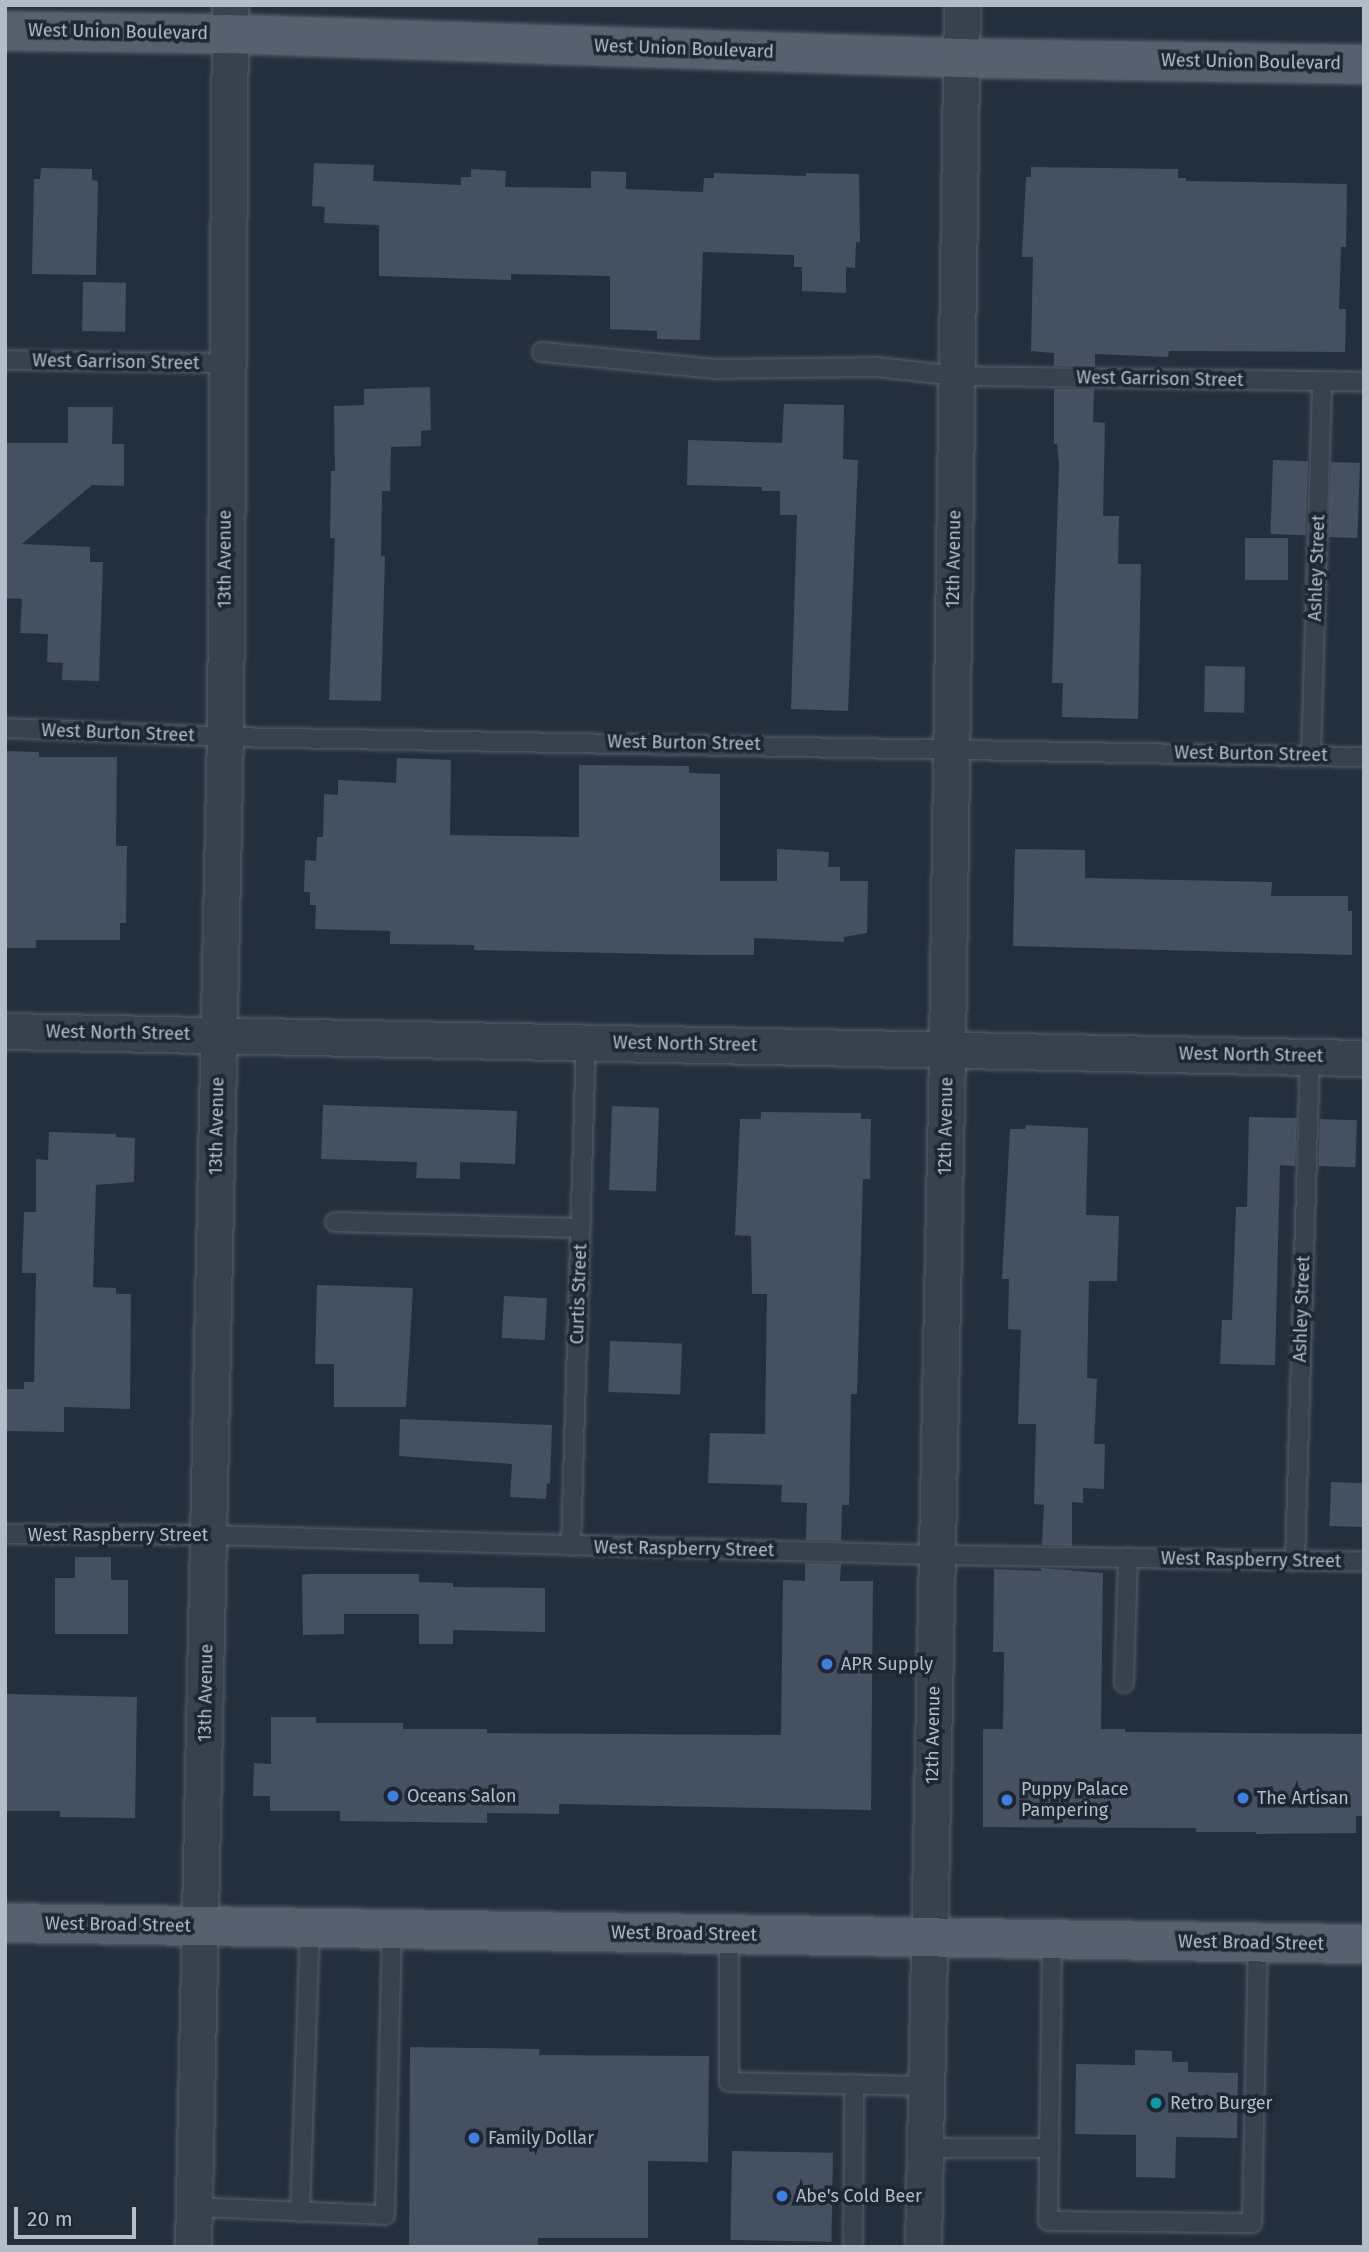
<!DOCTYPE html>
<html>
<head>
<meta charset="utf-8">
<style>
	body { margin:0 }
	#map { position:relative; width:1369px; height:2252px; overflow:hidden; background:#242f3e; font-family:"Fira Sans",sans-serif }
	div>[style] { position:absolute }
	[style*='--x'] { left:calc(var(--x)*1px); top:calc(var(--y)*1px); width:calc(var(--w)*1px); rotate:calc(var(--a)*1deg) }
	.building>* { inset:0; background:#455162; transform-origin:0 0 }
	.roads { filter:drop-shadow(0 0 2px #565f6c) drop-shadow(0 0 2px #565f6c) }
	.service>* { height:18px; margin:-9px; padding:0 9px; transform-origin:9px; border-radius:9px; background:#38414e }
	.minor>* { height:35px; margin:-17.5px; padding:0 17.5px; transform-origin:17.5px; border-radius:17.5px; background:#38414e }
	.primary>* { height:38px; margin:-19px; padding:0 19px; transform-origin:19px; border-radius:19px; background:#56606e }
	.dots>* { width:19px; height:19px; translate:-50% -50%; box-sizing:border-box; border:4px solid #1d2633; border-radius:50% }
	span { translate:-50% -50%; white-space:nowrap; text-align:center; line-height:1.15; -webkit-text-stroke:7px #1d2633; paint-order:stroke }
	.street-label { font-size:18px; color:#b4bcc9 }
	.poi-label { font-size:18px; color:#b4bcc9 }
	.left { translate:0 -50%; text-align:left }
	.frame { position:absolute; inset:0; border:7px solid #b4bcc9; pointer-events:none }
	.scale { position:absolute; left:14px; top:2207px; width:122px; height:32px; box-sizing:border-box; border:4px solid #b4bcc9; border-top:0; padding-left:9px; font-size:21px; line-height:24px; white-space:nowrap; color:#b4bcc9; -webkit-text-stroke:5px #1d2633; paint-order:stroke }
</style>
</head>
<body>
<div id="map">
	<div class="building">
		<i style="clip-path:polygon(314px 163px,374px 165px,373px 181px,461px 185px,461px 177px,471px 177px,471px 169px,506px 171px,505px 187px,591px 188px,591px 171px,626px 172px,626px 189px,703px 192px,704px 178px,714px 178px,714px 173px,806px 176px,806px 173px,859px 174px,860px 242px,856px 242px,855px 268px,846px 267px,846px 293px,802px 291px,802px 267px,794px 267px,794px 255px,703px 252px,700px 340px,657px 339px,657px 331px,610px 329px,610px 276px,511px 274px,511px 280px,379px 276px,379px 225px,324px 223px,325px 207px,312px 206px)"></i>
		<i style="clip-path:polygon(1031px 167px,1178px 169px,1178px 178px,1186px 178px,1186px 181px,1347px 184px,1346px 247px,1341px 247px,1339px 309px,1346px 309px,1345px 352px,1169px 351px,1168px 357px,1095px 354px,1095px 367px,1054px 366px,1054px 353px,1031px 351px,1033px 257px,1022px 257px,1026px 177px,1031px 177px)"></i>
		<i style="clip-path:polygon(41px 168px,92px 169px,92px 180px,98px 181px,96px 275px,32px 274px,34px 179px,40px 179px)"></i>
		<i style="left:83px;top:282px;width:43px;height:49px;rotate:1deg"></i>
		<i style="clip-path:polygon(430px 387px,431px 430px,421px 431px,421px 446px,391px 447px,390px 491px,382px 491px,381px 556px,385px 556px,381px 701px,329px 700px,335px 538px,330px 538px,331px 471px,335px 471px,334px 406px,364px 405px,364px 389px)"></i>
		<i style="clip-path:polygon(1054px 389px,1094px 389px,1093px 422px,1105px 423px,1103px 516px,1119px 516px,1118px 564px,1141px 564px,1138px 719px,1062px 717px,1063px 683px,1052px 683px,1059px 464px,1057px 444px,1054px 444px)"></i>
		<i style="clip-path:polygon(784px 404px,844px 405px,843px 459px,858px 460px,848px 711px,791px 709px,797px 515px,780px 515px,780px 491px,762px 491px,762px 487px,687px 485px,688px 440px,782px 443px)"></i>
		<i style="clip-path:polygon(68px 407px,113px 407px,112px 444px,124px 444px,124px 486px,92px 485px,22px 544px,90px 547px,90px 562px,103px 562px,99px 681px,62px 680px,63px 663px,47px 662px,48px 634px,20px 633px,22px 599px,5px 598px,5px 443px,68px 443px)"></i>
		<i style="left:1273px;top:460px;width:35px;height:74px;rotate:2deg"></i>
		<i style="left:1331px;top:462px;width:29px;height:75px;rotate:2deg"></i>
		<i style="left:1245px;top:538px;width:43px;height:42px"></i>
		<i style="left:1205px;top:666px;width:40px;height:46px;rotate:1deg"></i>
		<i style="clip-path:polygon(5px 751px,39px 752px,39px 757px,117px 757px,116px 846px,127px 846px,126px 923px,120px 923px,120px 940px,36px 940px,36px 948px,5px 948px)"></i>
		<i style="clip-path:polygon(397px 758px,451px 760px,450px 835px,579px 837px,579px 765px,689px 766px,689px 773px,720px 774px,720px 881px,777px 881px,777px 849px,829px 852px,828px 867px,840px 867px,840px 881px,868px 881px,867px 933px,844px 937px,844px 942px,754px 938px,754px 955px,700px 955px,474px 950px,474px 945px,390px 944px,390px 931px,315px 929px,316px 905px,310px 905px,310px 892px,304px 892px,305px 860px,316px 861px,317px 837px,323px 837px,324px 794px,338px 795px,338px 780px,396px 783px)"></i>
		<i style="clip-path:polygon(1015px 849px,1085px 850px,1085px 878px,1272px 882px,1271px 896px,1348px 896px,1348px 911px,1352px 911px,1352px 955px,1013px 946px)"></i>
		<i style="clip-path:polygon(323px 1105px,517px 1111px,515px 1164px,460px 1162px,460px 1179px,416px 1178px,417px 1162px,321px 1159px)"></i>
		<i style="left:612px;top:1106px;width:47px;height:84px;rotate:2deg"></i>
		<i style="clip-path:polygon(761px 1112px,861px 1113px,861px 1119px,871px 1119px,870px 1179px,863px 1179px,857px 1394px,851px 1394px,849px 1505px,842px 1505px,841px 1541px,806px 1540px,807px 1503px,781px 1502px,782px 1485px,708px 1483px,710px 1433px,765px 1434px,767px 1294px,752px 1294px,751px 1236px,735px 1235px,740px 1119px,761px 1119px)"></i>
		<i style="clip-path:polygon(1249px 1117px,1297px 1118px,1295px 1166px,1280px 1165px,1275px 1365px,1220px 1364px,1222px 1320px,1232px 1320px,1236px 1207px,1247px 1207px)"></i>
		<i style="left:1320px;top:1119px;width:37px;height:47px;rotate:2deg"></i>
		<i style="clip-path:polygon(1026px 1125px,1088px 1128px,1086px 1215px,1119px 1216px,1117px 1281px,1089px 1281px,1087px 1378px,1097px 1379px,1094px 1444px,1105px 1444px,1104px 1489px,1083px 1488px,1083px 1503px,1072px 1502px,1072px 1546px,1042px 1545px,1044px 1505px,1034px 1504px,1036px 1424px,1018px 1424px,1021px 1330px,1008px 1329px,1009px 1279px,1002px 1279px,1010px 1129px,1025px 1129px)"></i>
		<i style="clip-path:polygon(49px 1132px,116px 1134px,116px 1137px,135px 1138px,134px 1182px,96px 1185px,93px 1287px,116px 1288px,116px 1294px,131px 1294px,130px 1409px,64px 1407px,64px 1432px,5px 1431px,5px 1389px,24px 1389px,24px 1382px,34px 1382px,36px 1273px,22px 1273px,24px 1212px,36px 1212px,36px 1159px,48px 1160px)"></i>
		<i style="clip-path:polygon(317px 1285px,413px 1288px,406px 1407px,334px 1407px,334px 1364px,315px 1364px)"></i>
		<i style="left:504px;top:1296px;width:43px;height:42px;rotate:3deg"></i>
		<i style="left:610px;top:1341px;width:72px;height:51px;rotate:2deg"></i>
		<i style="clip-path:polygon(400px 1419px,552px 1425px,550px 1484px,547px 1483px,546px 1499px,510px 1497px,512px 1464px,399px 1456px)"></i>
		<i style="left:1331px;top:1482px;width:33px;height:44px;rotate:2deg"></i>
		<i style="clip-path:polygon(75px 1557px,111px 1557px,111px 1580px,128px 1580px,128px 1634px,55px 1634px,55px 1578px,75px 1578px)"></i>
		<i style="clip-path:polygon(805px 1563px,841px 1564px,840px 1581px,873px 1581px,871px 1810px,559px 1804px,559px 1814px,487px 1813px,487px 1823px,340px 1821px,340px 1811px,270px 1811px,270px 1796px,253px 1796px,254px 1763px,271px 1764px,271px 1717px,316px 1717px,316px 1723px,403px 1723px,403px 1729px,487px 1729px,487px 1733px,781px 1735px,783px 1580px,805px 1581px)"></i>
		<i style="clip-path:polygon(1041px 1568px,1103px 1573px,1101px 1729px,1125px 1729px,1125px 1732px,1364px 1734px,1364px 1816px,1356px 1816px,1356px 1833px,1256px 1834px,1256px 1832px,1196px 1832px,1196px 1828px,983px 1827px,983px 1729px,1003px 1729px,1004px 1652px,993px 1652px,994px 1569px,1041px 1571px)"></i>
		<i style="clip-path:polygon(309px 1574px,419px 1574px,419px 1582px,453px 1583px,453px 1587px,545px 1588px,545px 1632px,453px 1630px,453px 1644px,419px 1644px,419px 1614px,344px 1614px,344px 1634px,303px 1635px,302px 1575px)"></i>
		<i style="clip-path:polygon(5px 1694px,137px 1697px,135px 1818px,60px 1817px,60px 1811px,5px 1811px)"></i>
		<i style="clip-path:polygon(410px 2047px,540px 2049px,539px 2055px,709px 2056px,708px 2162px,648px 2161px,648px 2238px,538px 2238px,538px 2247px,409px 2247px)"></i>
		<i style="clip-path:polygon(1135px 2050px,1172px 2051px,1172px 2062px,1188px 2062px,1188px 2072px,1238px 2073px,1237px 2138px,1176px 2137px,1175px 2178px,1136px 2177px,1136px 2135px,1075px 2134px,1076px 2064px,1135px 2065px)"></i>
		<i style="left:732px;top:2151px;width:101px;height:89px;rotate:1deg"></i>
	</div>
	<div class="roads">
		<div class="service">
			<i style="--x:542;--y:352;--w:175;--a:5.6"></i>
			<i style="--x:716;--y:369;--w:161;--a:-0.7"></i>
			<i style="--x:877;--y:367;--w:80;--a:6.5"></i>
			<i style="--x:956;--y:376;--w:408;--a:0.8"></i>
			<i style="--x:5;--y:360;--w:221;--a:0.8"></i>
			<i style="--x:5;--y:728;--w:220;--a:2.3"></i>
			<i style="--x:225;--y:737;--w:1139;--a:1.01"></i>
			<i style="--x:1311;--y:756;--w:375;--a:-88.3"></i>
			<i style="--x:335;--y:1222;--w:246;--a:1.4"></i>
			<i style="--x:5;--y:1534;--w:203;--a:0.3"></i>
			<i style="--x:208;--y:1535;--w:728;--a:1.57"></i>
			<i style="--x:936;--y:1555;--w:428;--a:0.9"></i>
			<i style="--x:571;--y:1546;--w:504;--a:-88.3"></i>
			<i style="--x:1295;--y:1561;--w:504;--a:-88.3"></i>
			<i style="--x:1124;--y:1683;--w:126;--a:-88.2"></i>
			<i style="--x:729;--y:1935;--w:147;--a:90"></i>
			<i style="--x:729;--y:2082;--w:197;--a:1.2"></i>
			<i style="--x:1052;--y:1940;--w:281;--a:90.8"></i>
			<i style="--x:1048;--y:2221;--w:204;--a:0.6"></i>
			<i style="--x:1252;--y:2223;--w:280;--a:-88.8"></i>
			<i style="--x:925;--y:2148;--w:124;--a:0"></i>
			<i style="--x:194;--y:2207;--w:191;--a:2.4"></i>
			<i style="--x:385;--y:2215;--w:285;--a:-88.6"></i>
			<i style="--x:300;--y:2212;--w:284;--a:-88"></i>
			<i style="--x:853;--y:2247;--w:163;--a:-89.6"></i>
		</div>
		<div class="minor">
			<i style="--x:5;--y:1031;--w:1359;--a:1.14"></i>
			<i style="--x:193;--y:2247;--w:1510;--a:-88.79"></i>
			<i style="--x:225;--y:737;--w:732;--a:-89.61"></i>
			<i style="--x:923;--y:2247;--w:1199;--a:-88.85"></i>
			<i style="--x:947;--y:1048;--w:1043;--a:-89.18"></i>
		</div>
		<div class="primary">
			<i style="--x:5;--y:31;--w:225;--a:0.8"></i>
			<i style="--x:230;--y:34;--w:731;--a:1.88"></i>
			<i style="--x:961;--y:58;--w:403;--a:0.9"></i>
			<i style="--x:5;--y:1923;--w:1359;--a:0.89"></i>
		</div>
	</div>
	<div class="dots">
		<i style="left:827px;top:1664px;background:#3f7fe0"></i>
		<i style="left:393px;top:1796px;background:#3f7fe0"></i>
		<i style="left:1243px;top:1798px;background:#3f7fe0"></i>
		<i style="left:1007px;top:1800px;background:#3f7fe0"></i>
		<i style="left:1156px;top:2103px;background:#0f9aa8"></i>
		<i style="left:474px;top:2138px;background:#3f7fe0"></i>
		<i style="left:782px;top:2196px;background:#3f7fe0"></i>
	</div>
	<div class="street-label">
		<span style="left:118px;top:32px;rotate:1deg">West Union Boulevard</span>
		<span style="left:684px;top:49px;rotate:2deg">West Union Boulevard</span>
		<span style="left:1251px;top:62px;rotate:1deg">West Union Boulevard</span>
		<span style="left:116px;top:362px;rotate:1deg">West Garrison Street</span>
		<span style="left:1160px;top:379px;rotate:1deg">West Garrison Street</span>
		<span style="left:225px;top:559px;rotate:-90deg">13th Avenue</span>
		<span style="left:954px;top:559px;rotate:-89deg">12th Avenue</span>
		<span style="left:1317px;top:568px;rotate:-88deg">Ashley Street</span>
		<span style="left:118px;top:733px;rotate:2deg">West Burton Street</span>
		<span style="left:684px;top:743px;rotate:1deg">West Burton Street</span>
		<span style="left:1251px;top:754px;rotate:1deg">West Burton Street</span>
		<span style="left:118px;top:1033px;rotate:1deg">West North Street</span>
		<span style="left:685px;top:1044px;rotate:1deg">West North Street</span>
		<span style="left:1251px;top:1055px;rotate:1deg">West North Street</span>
		<span style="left:217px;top:1126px;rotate:-89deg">13th Avenue</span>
		<span style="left:946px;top:1126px;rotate:-89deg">12th Avenue</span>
		<span style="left:579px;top:1294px;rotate:-88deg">Curtis Street</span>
		<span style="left:1302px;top:1309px;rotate:-88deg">Ashley Street</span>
		<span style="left:118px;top:1535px">West Raspberry Street</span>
		<span style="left:684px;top:1549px;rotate:1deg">West Raspberry Street</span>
		<span style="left:1251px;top:1560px;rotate:1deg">West Raspberry Street</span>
		<span style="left:206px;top:1693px;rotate:-89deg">13th Avenue</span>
		<span style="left:933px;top:1735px;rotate:-89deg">12th Avenue</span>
		<span style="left:118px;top:1925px;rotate:1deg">West Broad Street</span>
		<span style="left:684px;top:1934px;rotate:1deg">West Broad Street</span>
		<span style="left:1251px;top:1943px;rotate:1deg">West Broad Street</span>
	</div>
	<div class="poi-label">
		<span class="left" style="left:841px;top:1664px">APR Supply</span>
		<span class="left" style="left:1021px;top:1800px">Puppy Palace<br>Pampering</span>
		<span class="left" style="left:407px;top:1796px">Oceans Salon</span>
		<span class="left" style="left:1257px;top:1798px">The Artisan</span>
		<span class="left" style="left:1170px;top:2103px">Retro Burger</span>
		<span class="left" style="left:488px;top:2138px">Family Dollar</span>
		<span class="left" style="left:796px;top:2196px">Abe's Cold Beer</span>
	</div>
	<div class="frame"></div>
	<div class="scale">20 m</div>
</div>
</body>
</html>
